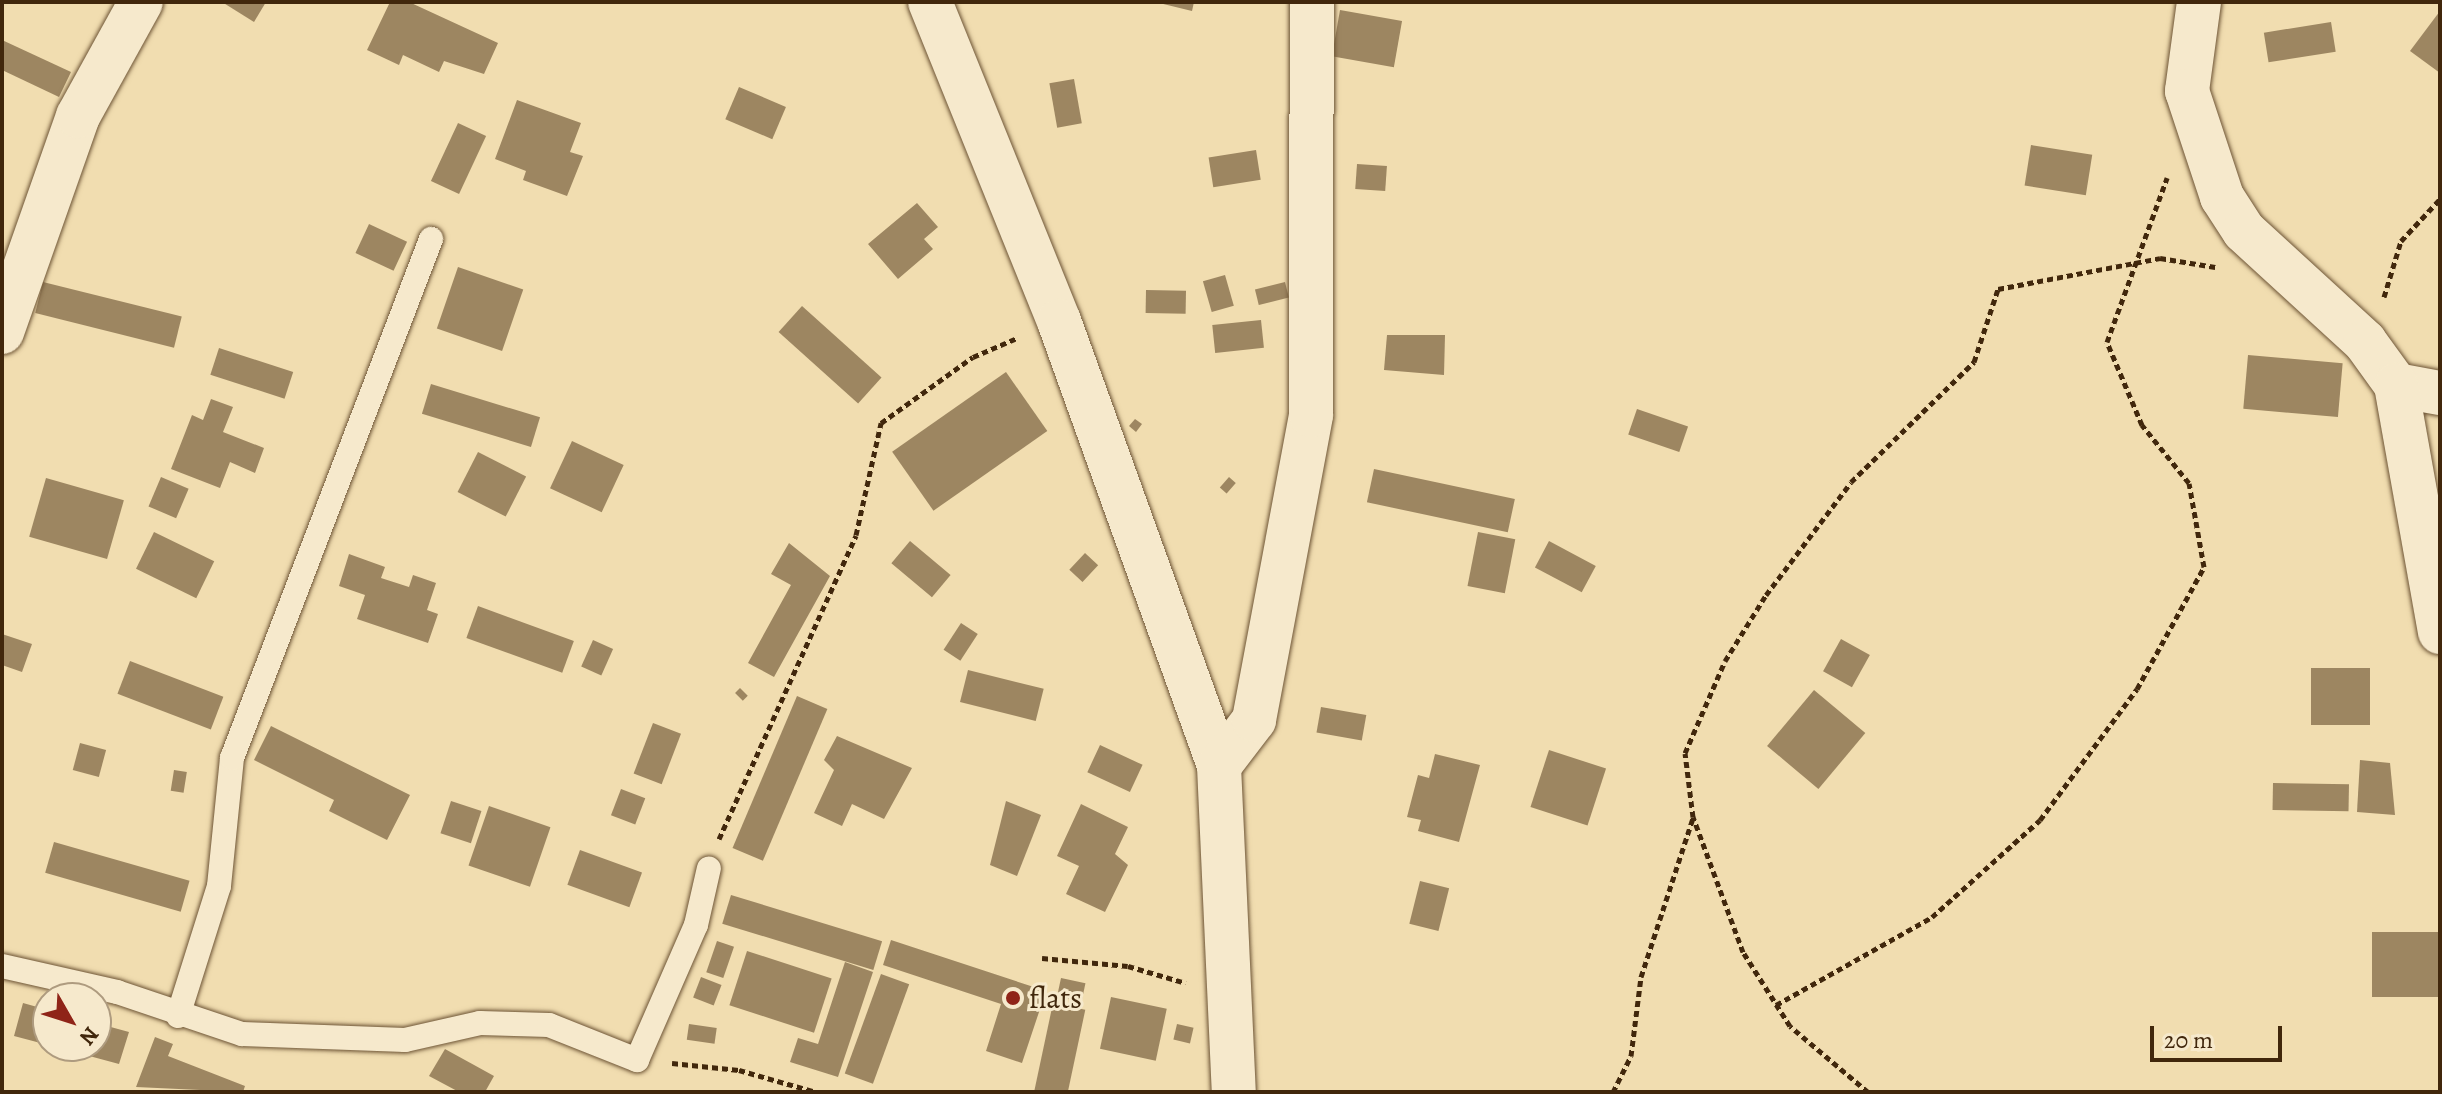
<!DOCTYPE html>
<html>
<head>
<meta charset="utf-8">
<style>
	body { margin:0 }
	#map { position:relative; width:2442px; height:1094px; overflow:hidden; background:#f1ddb0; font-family:Alegreya,serif }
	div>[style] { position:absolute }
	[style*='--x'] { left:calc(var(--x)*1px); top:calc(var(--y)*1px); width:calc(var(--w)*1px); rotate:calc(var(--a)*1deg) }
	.building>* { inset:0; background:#9d8661; transform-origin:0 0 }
	.path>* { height:5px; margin-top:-2.5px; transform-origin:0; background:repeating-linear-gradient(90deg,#41270c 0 6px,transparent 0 10px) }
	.roads { filter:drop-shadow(0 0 2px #6d5435) drop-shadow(0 0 2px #6d5435) }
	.lane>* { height:24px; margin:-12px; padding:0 12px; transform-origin:12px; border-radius:12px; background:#f6e9cc }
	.street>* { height:44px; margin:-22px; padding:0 22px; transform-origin:22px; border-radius:22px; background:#f6e9cc }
	.dots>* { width:22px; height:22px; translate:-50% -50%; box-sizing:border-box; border:4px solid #f6e9cc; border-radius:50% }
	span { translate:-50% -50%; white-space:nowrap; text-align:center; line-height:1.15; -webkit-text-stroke:6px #f6e9cc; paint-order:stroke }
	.poi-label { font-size:30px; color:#41270c }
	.left { translate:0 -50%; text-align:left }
	.frame { position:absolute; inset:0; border:4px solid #41270c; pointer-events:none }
	.north { position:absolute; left:32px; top:982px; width:80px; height:80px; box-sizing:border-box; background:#f6e9cc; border:2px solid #ae9b7f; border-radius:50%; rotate:129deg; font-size:22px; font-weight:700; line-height:32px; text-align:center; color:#41270c }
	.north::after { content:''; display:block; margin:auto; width:28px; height:36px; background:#8f2418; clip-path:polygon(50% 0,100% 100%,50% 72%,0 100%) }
	.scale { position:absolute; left:2150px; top:1026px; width:132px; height:36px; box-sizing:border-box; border:4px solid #41270c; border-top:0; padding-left:10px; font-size:24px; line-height:28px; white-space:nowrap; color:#41270c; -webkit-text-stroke:6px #f6e9cc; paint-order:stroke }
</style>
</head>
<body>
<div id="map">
	<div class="building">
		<i style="clip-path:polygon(222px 2px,266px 2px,254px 22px)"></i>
		<i style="clip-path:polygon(390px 2px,409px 2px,498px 43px,484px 74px,444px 61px,439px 72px,403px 55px,399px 65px,367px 50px)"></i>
		<i style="clip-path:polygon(1155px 2px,1194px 2px,1192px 11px)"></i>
		<i style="left:1340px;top:10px;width:63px;height:47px;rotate:10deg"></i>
		<i style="clip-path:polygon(2440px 11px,2440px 73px,2410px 51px)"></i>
		<i style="left:2331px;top:22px;width:30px;height:68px;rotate:81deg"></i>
		<i style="clip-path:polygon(2px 40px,71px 72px,59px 97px,2px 70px)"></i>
		<i style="left:1074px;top:79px;width:45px;height:25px;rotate:80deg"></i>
		<i style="left:739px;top:87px;width:51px;height:35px;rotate:23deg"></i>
		<i style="clip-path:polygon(517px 100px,581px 123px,570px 152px,583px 156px,567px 196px,523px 180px,526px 171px,495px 159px)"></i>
		<i style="left:458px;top:123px;width:31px;height:64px;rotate:25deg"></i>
		<i style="left:2031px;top:145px;width:62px;height:41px;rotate:9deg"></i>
		<i style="left:1256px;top:150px;width:30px;height:48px;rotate:81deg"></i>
		<i style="left:1357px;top:164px;width:30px;height:25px;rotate:4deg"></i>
		<i style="clip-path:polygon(917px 203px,938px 227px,924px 239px,933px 249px,898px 279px,868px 244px)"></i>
		<i style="left:369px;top:224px;width:42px;height:32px;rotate:25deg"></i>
		<i style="left:458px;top:267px;width:69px;height:65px;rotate:19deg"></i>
		<i style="left:1225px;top:275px;width:32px;height:23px;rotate:74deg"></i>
		<i style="left:43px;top:282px;width:143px;height:32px;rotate:14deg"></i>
		<i style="left:1285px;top:282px;width:16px;height:31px;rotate:76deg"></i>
		<i style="left:1146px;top:290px;width:40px;height:23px;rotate:1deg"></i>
		<i style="left:802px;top:306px;width:107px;height:35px;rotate:42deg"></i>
		<i style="left:1261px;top:320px;width:28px;height:49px;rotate:84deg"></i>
		<i style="clip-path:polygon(1387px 335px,1445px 335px,1444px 375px,1384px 370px)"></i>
		<i style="left:219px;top:348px;width:78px;height:28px;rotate:18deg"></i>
		<i style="left:2248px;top:355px;width:95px;height:54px;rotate:5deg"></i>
		<i style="left:1006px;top:372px;width:72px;height:139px;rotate:55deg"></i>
		<i style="left:431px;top:384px;width:114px;height:31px;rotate:17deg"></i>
		<i style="clip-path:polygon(211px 399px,233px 407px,223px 432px,264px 448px,255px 473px,230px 462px,220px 488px,171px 469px,192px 415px,203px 420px)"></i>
		<i style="left:1637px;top:409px;width:54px;height:27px;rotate:19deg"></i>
		<i style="clip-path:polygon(1135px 419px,1142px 424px,1136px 432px,1129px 426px)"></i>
		<i style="left:572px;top:441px;width:57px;height:52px;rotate:25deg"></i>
		<i style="left:478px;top:452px;width:54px;height:45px;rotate:27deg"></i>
		<i style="left:1374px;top:469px;width:144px;height:34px;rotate:12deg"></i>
		<i style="left:161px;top:477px;width:30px;height:32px;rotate:23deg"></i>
		<i style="left:1229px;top:477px;width:9px;height:14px;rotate:41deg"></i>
		<i style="left:46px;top:478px;width:81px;height:61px;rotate:16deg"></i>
		<i style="left:154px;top:532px;width:67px;height:41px;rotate:26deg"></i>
		<i style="left:1478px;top:532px;width:38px;height:55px;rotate:11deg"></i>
		<i style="left:910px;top:541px;width:53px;height:29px;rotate:40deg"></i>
		<i style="left:1549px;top:541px;width:53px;height:30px;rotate:28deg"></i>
		<i style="clip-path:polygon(789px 543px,830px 576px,774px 677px,748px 663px,791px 585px,771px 574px)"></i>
		<i style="left:1085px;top:553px;width:18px;height:23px;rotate:43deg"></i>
		<i style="clip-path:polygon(349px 554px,385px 567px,381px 578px,409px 587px,413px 575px,436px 583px,427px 610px,438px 614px,428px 643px,357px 619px,365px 595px,339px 586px)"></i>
		<i style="left:478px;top:606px;width:102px;height:34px;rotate:20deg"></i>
		<i style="left:961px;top:623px;width:20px;height:32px;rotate:33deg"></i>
		<i style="clip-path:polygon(2px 634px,32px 644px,22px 672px,2px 665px)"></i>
		<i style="left:1841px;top:639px;width:33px;height:37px;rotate:29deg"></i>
		<i style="left:593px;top:640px;width:22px;height:29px;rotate:24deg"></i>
		<i style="left:130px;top:661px;width:100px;height:35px;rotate:21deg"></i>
		<i style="left:2370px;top:668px;width:57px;height:59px;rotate:90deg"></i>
		<i style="left:968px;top:670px;width:78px;height:33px;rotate:14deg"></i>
		<i style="left:740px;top:688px;width:11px;height:7px;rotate:45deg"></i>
		<i style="left:1814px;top:690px;width:67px;height:73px;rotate:40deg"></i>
		<i style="left:797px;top:696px;width:33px;height:165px;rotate:23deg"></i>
		<i style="left:1321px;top:707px;width:46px;height:26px;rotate:10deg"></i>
		<i style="left:653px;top:723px;width:30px;height:54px;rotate:21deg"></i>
		<i style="clip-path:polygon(271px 726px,410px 795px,387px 840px,329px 811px,334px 800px,254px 760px)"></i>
		<i style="clip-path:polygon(837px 736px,912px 768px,884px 819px,852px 804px,842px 826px,814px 813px,834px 770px,824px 760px)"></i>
		<i style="left:80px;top:743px;width:27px;height:28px;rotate:15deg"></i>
		<i style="left:1100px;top:745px;width:47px;height:30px;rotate:25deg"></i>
		<i style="left:1549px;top:750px;width:60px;height:60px;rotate:18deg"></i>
		<i style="clip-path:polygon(1435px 754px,1480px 765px,1459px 842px,1418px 831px,1421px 820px,1407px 817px,1418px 775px,1429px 778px)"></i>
		<i style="clip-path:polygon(2360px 760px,2390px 763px,2395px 815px,2357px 812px)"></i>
		<i style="left:174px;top:770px;width:13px;height:21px;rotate:9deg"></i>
		<i style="left:2273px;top:783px;width:76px;height:27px;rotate:1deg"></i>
		<i style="left:621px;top:789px;width:26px;height:28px;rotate:21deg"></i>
		<i style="left:451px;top:801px;width:32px;height:34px;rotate:18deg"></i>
		<i style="clip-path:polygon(1006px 801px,1041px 815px,1017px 876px,990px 865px)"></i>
		<i style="clip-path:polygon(1081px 804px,1128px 827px,1115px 854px,1128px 865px,1105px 912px,1066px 894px,1079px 866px,1057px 856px)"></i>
		<i style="left:489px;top:806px;width:65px;height:63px;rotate:19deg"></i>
		<i style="left:54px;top:842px;width:141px;height:32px;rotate:16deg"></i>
		<i style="left:580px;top:850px;width:66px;height:37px;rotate:20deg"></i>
		<i style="left:1420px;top:881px;width:30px;height:44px;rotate:14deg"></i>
		<i style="left:731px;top:895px;width:158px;height:30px;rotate:17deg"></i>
		<i style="left:2440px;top:932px;width:65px;height:68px;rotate:90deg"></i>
		<i style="clip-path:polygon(891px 940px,1046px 991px,1022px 1063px,986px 1051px,1001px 1004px,883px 965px)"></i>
		<i style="left:717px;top:941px;width:18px;height:33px;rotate:19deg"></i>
		<i style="left:747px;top:951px;width:89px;height:57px;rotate:18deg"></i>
		<i style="clip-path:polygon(845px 962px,873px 972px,838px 1077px,790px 1062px,798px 1038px,818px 1044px)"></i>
		<i style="left:881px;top:974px;width:30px;height:106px;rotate:20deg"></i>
		<i style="left:701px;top:977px;width:22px;height:22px;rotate:21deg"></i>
		<i style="left:1061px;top:978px;width:25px;height:19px;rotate:12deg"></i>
		<i style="left:1111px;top:997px;width:57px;height:53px;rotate:12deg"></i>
		<i style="clip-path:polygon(23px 1003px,48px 1010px,48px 1045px,14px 1036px)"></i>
		<i style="left:1053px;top:1003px;width:33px;height:91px;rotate:12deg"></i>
		<i style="clip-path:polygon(96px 1023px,129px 1032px,119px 1064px,56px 1047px,96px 1046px)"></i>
		<i style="left:689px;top:1024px;width:28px;height:16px;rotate:8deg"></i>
		<i style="left:1177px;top:1024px;width:17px;height:16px;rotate:13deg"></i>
		<i style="clip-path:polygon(155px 1037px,173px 1044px,168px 1056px,245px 1086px,243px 1092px,136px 1087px)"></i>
		<i style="clip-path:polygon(445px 1049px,494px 1076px,485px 1092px,459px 1092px,429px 1076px)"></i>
	</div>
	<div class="path">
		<i style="--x:2384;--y:297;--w:59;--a:-73.1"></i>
		<i style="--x:2401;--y:241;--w:57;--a:-47.1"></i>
		<i style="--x:719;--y:839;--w:333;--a:-65.7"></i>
		<i style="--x:856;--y:535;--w:115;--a:-77.4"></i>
		<i style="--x:881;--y:423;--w:113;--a:-35.7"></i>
		<i style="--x:973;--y:357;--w:48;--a:-23.4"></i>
		<i style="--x:1042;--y:958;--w:86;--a:5.3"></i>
		<i style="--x:1128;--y:966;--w:60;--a:16.3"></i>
		<i style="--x:1776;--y:1005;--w:179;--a:-29.4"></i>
		<i style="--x:1932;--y:917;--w:145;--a:-41.9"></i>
		<i style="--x:2040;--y:820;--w:163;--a:-53.5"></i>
		<i style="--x:2137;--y:689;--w:139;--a:-61.2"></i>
		<i style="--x:2204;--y:567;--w:85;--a:-100.1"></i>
		<i style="--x:2189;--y:483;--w:75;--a:-129"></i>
		<i style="--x:2142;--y:425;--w:90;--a:-112.9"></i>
		<i style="--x:2107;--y:342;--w:175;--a:-69.9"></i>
		<i style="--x:672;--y:1063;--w:67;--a:6"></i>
		<i style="--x:739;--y:1070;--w:80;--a:15.9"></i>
		<i style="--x:1613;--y:1092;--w:40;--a:-63.4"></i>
		<i style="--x:1631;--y:1056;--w:80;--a:-82.8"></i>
		<i style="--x:1641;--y:977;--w:167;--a:-71.9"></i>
		<i style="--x:1868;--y:1092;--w:102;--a:-139.8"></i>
		<i style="--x:1790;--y:1026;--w:88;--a:-122.4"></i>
		<i style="--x:1743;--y:952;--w:144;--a:-110.3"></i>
		<i style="--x:1693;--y:817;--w:64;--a:-97.1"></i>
		<i style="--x:1685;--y:753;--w:100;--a:-66.5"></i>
		<i style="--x:1725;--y:661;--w:78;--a:-58.2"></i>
		<i style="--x:1766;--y:595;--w:141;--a:-53"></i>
		<i style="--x:1851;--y:482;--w:172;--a:-44.3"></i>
		<i style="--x:1974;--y:362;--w:77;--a:-71.8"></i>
		<i style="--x:1998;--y:289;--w:165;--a:-10.8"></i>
		<i style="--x:2160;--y:258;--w:56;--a:9.3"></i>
	</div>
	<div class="roads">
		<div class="lane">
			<i style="--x:2;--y:966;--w:118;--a:12.7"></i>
			<i style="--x:117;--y:992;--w:132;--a:18.6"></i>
			<i style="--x:242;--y:1034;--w:163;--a:2.1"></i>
			<i style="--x:405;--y:1040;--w:77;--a:-12.8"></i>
			<i style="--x:480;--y:1023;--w:69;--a:1.7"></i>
			<i style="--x:549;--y:1025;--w:95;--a:21.7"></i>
			<i style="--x:637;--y:1060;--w:147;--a:-66.4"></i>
			<i style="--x:696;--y:925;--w:58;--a:-77.2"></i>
			<i style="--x:178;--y:1016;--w:136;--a:-72.5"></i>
			<i style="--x:219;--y:886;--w:129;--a:-84.2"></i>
			<i style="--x:232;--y:758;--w:556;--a:-69.02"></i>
		</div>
		<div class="street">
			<i style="--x:930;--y:2;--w:344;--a:68"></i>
			<i style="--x:1059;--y:321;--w:473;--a:70.2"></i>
			<i style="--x:1219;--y:766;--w:326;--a:87.4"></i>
			<i style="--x:2199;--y:2;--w:90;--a:97.7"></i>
			<i style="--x:2187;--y:91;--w:112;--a:71.7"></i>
			<i style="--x:2222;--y:197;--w:40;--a:57.1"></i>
			<i style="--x:2244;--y:231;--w:164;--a:42.5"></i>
			<i style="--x:2365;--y:342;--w:53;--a:54.2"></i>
			<i style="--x:2396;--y:385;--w:45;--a:10.3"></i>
			<i style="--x:2;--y:332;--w:229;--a:-70.6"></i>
			<i style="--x:78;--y:116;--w:130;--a:-61.1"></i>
			<i style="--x:2396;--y:385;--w:251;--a:79.9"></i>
			<i style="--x:1219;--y:766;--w:58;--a:-52.7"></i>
			<i style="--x:1254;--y:720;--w:310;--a:-79.4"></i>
			<i style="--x:1311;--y:415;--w:413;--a:-89.9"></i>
		</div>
	</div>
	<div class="dots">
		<i style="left:1013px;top:998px;background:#8f2418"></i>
	</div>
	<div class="poi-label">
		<span class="left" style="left:1029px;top:998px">flats</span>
	</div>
	<div class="frame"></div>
	<div class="north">N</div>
	<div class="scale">20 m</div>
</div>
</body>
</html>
